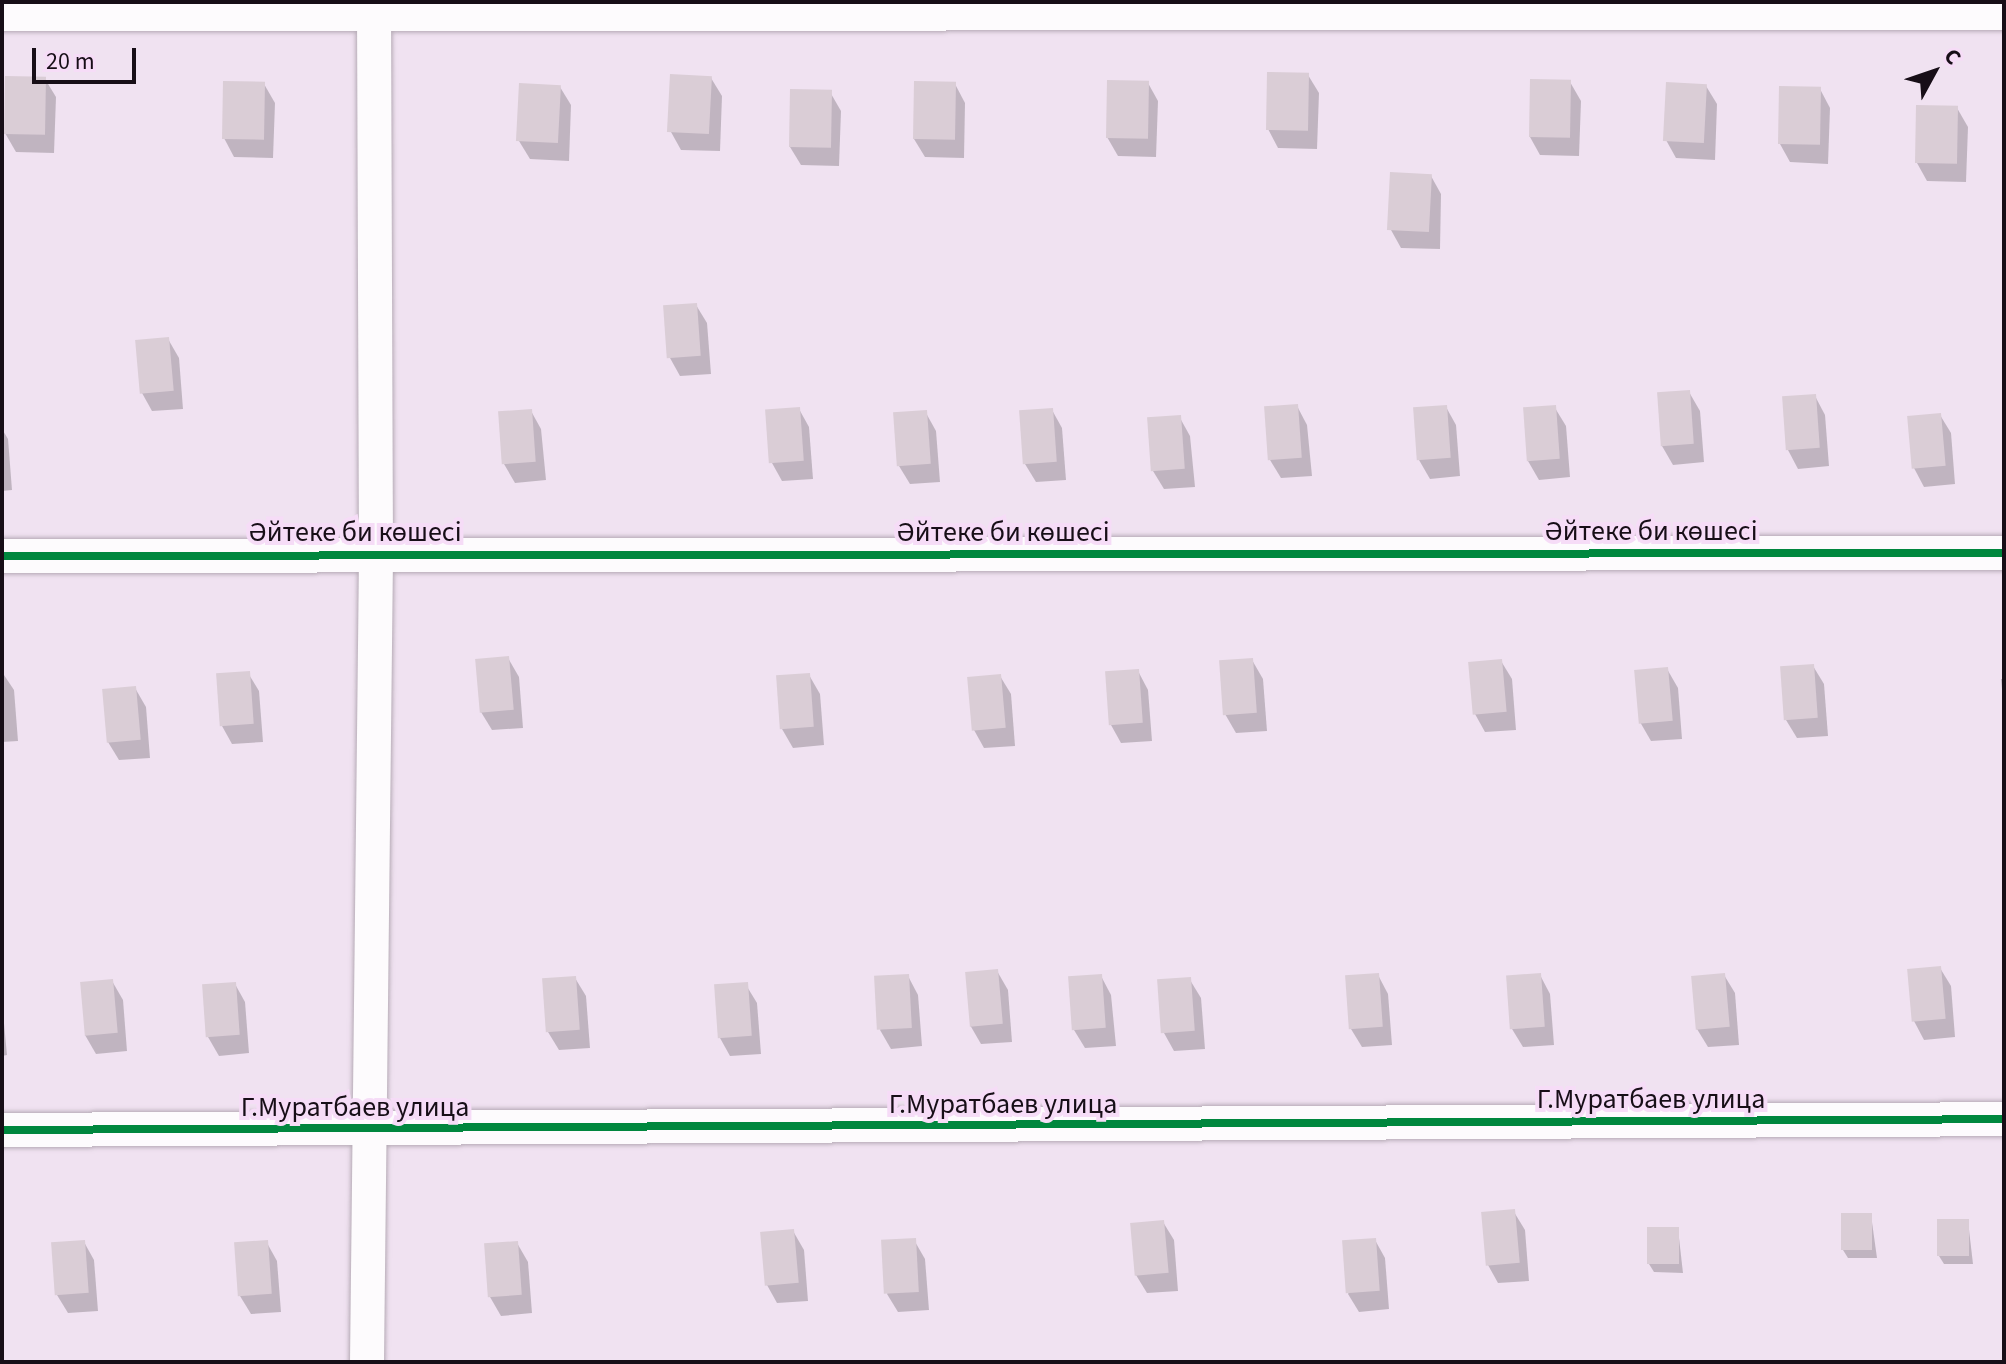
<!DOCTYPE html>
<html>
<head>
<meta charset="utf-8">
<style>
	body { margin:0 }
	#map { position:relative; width:2006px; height:1364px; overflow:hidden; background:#f0e2f1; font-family:"Source Sans 3",sans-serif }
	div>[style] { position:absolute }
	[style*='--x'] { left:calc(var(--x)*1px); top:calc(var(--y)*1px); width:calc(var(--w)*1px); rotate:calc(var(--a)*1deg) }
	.shadow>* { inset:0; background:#0003 }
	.building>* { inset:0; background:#dacdd6; transform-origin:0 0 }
	.roads { filter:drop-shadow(0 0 2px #b6abb6) drop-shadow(0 0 2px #b6abb6) }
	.street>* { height:34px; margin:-17px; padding:0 17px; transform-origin:17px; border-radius:17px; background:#fdfbfd }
	.cycleway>* { height:8px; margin:-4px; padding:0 4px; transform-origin:4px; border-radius:4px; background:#00873e }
	span { translate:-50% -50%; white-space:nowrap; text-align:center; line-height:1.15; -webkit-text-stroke:8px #f6dcf7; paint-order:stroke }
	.street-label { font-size:28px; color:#170e17 }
	.frame { position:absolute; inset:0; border:4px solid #170e17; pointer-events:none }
	.north { position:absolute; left:1894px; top:32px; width:80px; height:80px; -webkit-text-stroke:6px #f6dcf7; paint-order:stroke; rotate:50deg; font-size:22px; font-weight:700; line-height:32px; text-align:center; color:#170e17 }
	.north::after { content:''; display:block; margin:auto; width:28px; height:36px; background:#170e17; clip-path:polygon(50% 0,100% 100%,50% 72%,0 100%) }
	.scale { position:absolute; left:32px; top:48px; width:104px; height:36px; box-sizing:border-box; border:4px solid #170e17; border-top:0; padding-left:10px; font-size:24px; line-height:28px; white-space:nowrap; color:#170e17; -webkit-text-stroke:6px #f6dcf7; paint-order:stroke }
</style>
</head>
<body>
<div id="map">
	<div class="shadow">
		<i style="clip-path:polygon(1308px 75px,1319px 93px,1317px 149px,1278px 148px,1268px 129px)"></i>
		<i style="clip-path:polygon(711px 78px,722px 96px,720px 151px,681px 150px,671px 132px)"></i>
		<i style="clip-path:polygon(45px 79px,56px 97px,54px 153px,16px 152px,5px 133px)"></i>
		<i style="clip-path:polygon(1570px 82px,1581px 101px,1579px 156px,1540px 155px,1530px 137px)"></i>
		<i style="clip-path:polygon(1148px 83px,1158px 101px,1156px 157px,1118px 156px,1107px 137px)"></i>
		<i style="clip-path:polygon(264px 84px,275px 103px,273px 158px,234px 157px,224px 138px)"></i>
		<i style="clip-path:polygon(955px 84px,965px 103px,964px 158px,925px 157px,914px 139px)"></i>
		<i style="clip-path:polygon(1706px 86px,1717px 104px,1715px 160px,1676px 158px,1666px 140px)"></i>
		<i style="clip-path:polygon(560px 87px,571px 105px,569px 161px,530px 159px,519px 141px)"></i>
		<i style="clip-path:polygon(1820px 89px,1830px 108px,1828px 164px,1790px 162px,1780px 144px)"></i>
		<i style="clip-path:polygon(830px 92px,841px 111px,839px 166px,801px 165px,790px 147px)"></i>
		<i style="clip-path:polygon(1957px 108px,1968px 127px,1966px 182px,1927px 181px,1917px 163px)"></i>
		<i style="clip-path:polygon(1431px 176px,1441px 194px,1440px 249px,1401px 248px,1391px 230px)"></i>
		<i style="clip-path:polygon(696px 305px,707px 323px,711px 374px,680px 376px,670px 358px)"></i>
		<i style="clip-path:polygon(168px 339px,179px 358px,183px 409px,152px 411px,142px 393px)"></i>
		<i style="clip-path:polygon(1689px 392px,1700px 411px,1704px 462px,1673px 465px,1662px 446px)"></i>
		<i style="clip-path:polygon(1815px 396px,1825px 415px,1829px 466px,1798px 469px,1788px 450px)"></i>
		<i style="clip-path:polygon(1297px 406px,1307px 425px,1312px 476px,1281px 478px,1270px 460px)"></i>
		<i style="clip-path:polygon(1446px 407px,1456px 425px,1460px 476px,1430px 479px,1419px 460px)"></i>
		<i style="clip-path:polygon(1555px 408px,1566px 426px,1570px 477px,1539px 480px,1528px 461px)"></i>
		<i style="clip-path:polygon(799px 409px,809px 427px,813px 479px,782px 481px,772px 463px)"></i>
		<i style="clip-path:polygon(1052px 410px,1062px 428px,1066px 480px,1036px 482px,1025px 464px)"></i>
		<i style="clip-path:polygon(531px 411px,541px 429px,546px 480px,515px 483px,504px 464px)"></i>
		<i style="clip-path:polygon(926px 413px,936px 431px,940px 482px,910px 484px,899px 466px)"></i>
		<i style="clip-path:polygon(1940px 415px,1951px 433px,1955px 484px,1924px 487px,1914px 468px)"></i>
		<i style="clip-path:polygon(1180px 418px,1190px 436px,1195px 487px,1164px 489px,1153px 471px)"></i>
		<i style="clip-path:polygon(2px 429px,8px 439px,12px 490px,2px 491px)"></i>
		<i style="clip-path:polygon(508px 658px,519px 677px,523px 728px,492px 730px,481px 712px)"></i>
		<i style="clip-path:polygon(1252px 660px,1263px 679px,1267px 731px,1236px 733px,1225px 714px)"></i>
		<i style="clip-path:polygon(1501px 661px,1512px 679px,1516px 730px,1485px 732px,1475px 714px)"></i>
		<i style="clip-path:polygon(1813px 666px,1824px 684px,1828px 736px,1797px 738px,1786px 720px)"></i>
		<i style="clip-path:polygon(1667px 669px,1678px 688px,1682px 739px,1651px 741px,1640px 722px)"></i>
		<i style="clip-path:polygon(1138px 671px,1148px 690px,1152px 741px,1121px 743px,1111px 725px)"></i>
		<i style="clip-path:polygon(2px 672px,14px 690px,18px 741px,2px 742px)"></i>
		<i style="clip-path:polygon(248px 673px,259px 691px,263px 742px,232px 744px,222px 726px)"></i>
		<i style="clip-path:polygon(809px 675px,820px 694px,824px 745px,793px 748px,782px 729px)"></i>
		<i style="clip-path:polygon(1000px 676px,1011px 694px,1015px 746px,984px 748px,974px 730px)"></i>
		<i style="clip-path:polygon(2001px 679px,2004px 679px,2004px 711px)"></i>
		<i style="clip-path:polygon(135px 688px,146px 707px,150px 758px,119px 760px,108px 742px)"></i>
		<i style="clip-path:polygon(1940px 968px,1951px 986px,1955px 1037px,1924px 1040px,1914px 1021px)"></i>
		<i style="clip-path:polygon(997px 971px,1008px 990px,1012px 1042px,981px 1044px,970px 1025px)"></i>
		<i style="clip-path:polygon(1378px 975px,1388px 994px,1392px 1045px,1362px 1047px,1351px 1029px)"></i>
		<i style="clip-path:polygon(1540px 975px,1550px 994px,1554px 1045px,1523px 1047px,1512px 1029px,1509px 977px)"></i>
		<i style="clip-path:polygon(1724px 975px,1735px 993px,1739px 1045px,1708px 1047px,1697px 1029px)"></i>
		<i style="clip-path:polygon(908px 976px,918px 995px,922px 1046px,891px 1049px,880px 1030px)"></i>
		<i style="clip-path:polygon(1101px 976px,1111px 995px,1116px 1046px,1085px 1048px,1074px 1030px)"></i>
		<i style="clip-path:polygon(575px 978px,586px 996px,590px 1048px,559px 1050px,548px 1032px)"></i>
		<i style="clip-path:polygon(1190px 980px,1201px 998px,1205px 1049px,1174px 1051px,1164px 1033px)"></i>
		<i style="clip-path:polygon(112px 981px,123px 1000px,127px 1051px,96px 1054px,85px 1035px)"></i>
		<i style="clip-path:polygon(235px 984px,245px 1002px,249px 1053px,219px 1056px,208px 1037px)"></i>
		<i style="clip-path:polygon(746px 985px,757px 1003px,761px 1054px,730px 1056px,720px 1038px)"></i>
		<i style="clip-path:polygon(2px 1002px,7px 1055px,2px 1056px)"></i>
		<i style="clip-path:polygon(1514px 1212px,1525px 1230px,1529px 1281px,1498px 1283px,1488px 1265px)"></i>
		<i style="clip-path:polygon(1871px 1215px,1877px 1258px,1848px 1258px,1843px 1250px)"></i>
		<i style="clip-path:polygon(1968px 1221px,1973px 1264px,1944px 1264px,1939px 1256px)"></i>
		<i style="clip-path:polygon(1163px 1222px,1174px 1240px,1178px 1291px,1147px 1293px,1136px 1275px)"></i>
		<i style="clip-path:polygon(1678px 1229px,1683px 1273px,1654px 1272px,1649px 1264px)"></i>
		<i style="clip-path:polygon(793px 1231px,804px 1250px,808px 1301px,777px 1303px,767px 1285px)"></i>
		<i style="clip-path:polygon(914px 1240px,925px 1259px,929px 1310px,898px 1312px,887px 1294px)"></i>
		<i style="clip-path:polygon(1375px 1240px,1385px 1258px,1389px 1309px,1359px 1312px,1348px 1294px)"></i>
		<i style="clip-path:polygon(84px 1242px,94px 1260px,98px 1311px,68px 1313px,57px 1295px)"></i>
		<i style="clip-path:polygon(267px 1243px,277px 1261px,281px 1312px,251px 1314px,240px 1296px)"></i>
		<i style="clip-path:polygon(517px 1243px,528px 1262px,532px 1313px,501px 1316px,490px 1297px)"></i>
	</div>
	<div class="building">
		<i style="left:1267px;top:72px;width:42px;height:58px;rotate:1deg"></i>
		<i style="left:670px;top:74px;width:42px;height:58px;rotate:3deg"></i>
		<i style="left:5px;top:76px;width:41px;height:58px;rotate:1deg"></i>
		<i style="left:1530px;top:79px;width:41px;height:58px;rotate:1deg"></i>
		<i style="left:1107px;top:80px;width:42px;height:58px;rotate:1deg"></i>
		<i style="left:223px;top:81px;width:42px;height:58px;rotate:1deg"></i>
		<i style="left:914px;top:81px;width:42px;height:58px;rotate:1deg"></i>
		<i style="left:1666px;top:82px;width:41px;height:59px;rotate:3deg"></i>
		<i style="left:519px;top:83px;width:42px;height:58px;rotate:3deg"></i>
		<i style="left:1779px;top:86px;width:42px;height:58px;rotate:1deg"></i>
		<i style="left:790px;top:89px;width:42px;height:58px;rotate:1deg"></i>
		<i style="left:1916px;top:105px;width:42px;height:58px;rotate:1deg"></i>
		<i style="left:1390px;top:172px;width:42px;height:58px;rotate:3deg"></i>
		<i style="left:697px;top:303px;width:53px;height:34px;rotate:86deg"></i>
		<i style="left:169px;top:337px;width:54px;height:34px;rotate:85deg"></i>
		<i style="left:1690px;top:390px;width:54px;height:33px;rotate:86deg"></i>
		<i style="left:1816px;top:394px;width:54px;height:34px;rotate:86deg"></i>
		<i style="left:1298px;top:404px;width:54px;height:34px;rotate:86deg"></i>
		<i style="left:1447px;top:405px;width:53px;height:34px;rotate:86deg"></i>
		<i style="left:1556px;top:405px;width:54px;height:33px;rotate:86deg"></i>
		<i style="left:800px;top:407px;width:54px;height:35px;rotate:86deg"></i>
		<i style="left:1053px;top:408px;width:54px;height:34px;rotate:86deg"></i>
		<i style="left:532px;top:409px;width:53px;height:34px;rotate:86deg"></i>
		<i style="left:927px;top:410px;width:54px;height:34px;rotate:86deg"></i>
		<i style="left:1941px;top:413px;width:53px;height:34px;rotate:85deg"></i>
		<i style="left:1181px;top:415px;width:54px;height:34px;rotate:86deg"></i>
		<i style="left:509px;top:656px;width:54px;height:34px;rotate:85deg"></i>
		<i style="left:1253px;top:658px;width:55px;height:34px;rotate:86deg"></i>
		<i style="left:1502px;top:659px;width:53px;height:34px;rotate:85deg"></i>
		<i style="left:1814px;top:664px;width:54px;height:34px;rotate:86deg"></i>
		<i style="left:1668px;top:667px;width:54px;height:34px;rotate:85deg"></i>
		<i style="left:1139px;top:669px;width:54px;height:34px;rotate:86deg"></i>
		<i style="left:250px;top:671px;width:53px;height:34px;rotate:86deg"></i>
		<i style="left:810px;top:673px;width:54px;height:34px;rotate:86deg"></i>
		<i style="left:1001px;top:674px;width:54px;height:34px;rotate:85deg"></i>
		<i style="left:136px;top:686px;width:54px;height:34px;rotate:85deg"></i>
		<i style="left:1941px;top:966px;width:53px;height:34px;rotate:85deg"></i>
		<i style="left:998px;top:969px;width:55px;height:33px;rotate:85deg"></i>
		<i style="left:1379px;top:973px;width:54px;height:34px;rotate:86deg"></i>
		<i style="left:1541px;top:973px;width:54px;height:35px;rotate:86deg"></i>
		<i style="left:1725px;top:973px;width:54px;height:34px;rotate:85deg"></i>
		<i style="left:909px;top:974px;width:54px;height:35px;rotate:87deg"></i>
		<i style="left:1102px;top:974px;width:54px;height:34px;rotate:86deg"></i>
		<i style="left:576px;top:976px;width:54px;height:34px;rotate:86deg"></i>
		<i style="left:1191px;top:977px;width:54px;height:34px;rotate:86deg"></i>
		<i style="left:113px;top:979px;width:54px;height:33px;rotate:85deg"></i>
		<i style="left:236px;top:982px;width:53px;height:34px;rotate:86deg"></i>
		<i style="left:748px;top:982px;width:54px;height:34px;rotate:86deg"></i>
		<i style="left:1515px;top:1209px;width:54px;height:34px;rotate:85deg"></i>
		<i style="left:1841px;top:1213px;width:31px;height:37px"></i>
		<i style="left:1937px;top:1219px;width:32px;height:37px"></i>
		<i style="left:1164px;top:1220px;width:53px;height:34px;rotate:85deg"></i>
		<i style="left:1647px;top:1227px;width:32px;height:37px"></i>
		<i style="left:794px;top:1229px;width:54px;height:34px;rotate:85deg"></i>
		<i style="left:916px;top:1238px;width:54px;height:35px;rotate:87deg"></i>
		<i style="left:1376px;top:1238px;width:53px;height:34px;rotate:86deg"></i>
		<i style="left:85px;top:1240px;width:53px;height:34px;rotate:86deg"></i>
		<i style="left:268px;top:1240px;width:54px;height:34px;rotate:86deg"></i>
		<i style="left:518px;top:1241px;width:54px;height:34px;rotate:86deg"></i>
	</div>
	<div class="roads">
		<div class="street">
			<i style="--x:2;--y:14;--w:2002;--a:-0.03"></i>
			<i style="--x:2;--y:556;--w:2002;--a:-0.09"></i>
			<i style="--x:2;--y:1130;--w:2002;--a:-0.31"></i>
			<i style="--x:367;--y:1362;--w:808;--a:-89.36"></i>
			<i style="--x:376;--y:554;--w:552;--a:-90.21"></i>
		</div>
	</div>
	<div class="cycleway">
		<i style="--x:2;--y:556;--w:2002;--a:-0.09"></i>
		<i style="--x:2;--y:1130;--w:2002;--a:-0.31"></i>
	</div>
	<div class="street-label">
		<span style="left:1651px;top:531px">Әйтеке би көшесі</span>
		<span style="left:355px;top:532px">Әйтеке би көшесі</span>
		<span style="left:1003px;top:532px">Әйтеке би көшесі</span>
		<span style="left:1651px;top:1099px">Г.Муратбаев улица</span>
		<span style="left:1003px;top:1104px">Г.Муратбаев улица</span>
		<span style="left:355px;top:1107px">Г.Муратбаев улица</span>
	</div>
	<div class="frame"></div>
	<div class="north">С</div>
	<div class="scale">20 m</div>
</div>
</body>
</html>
